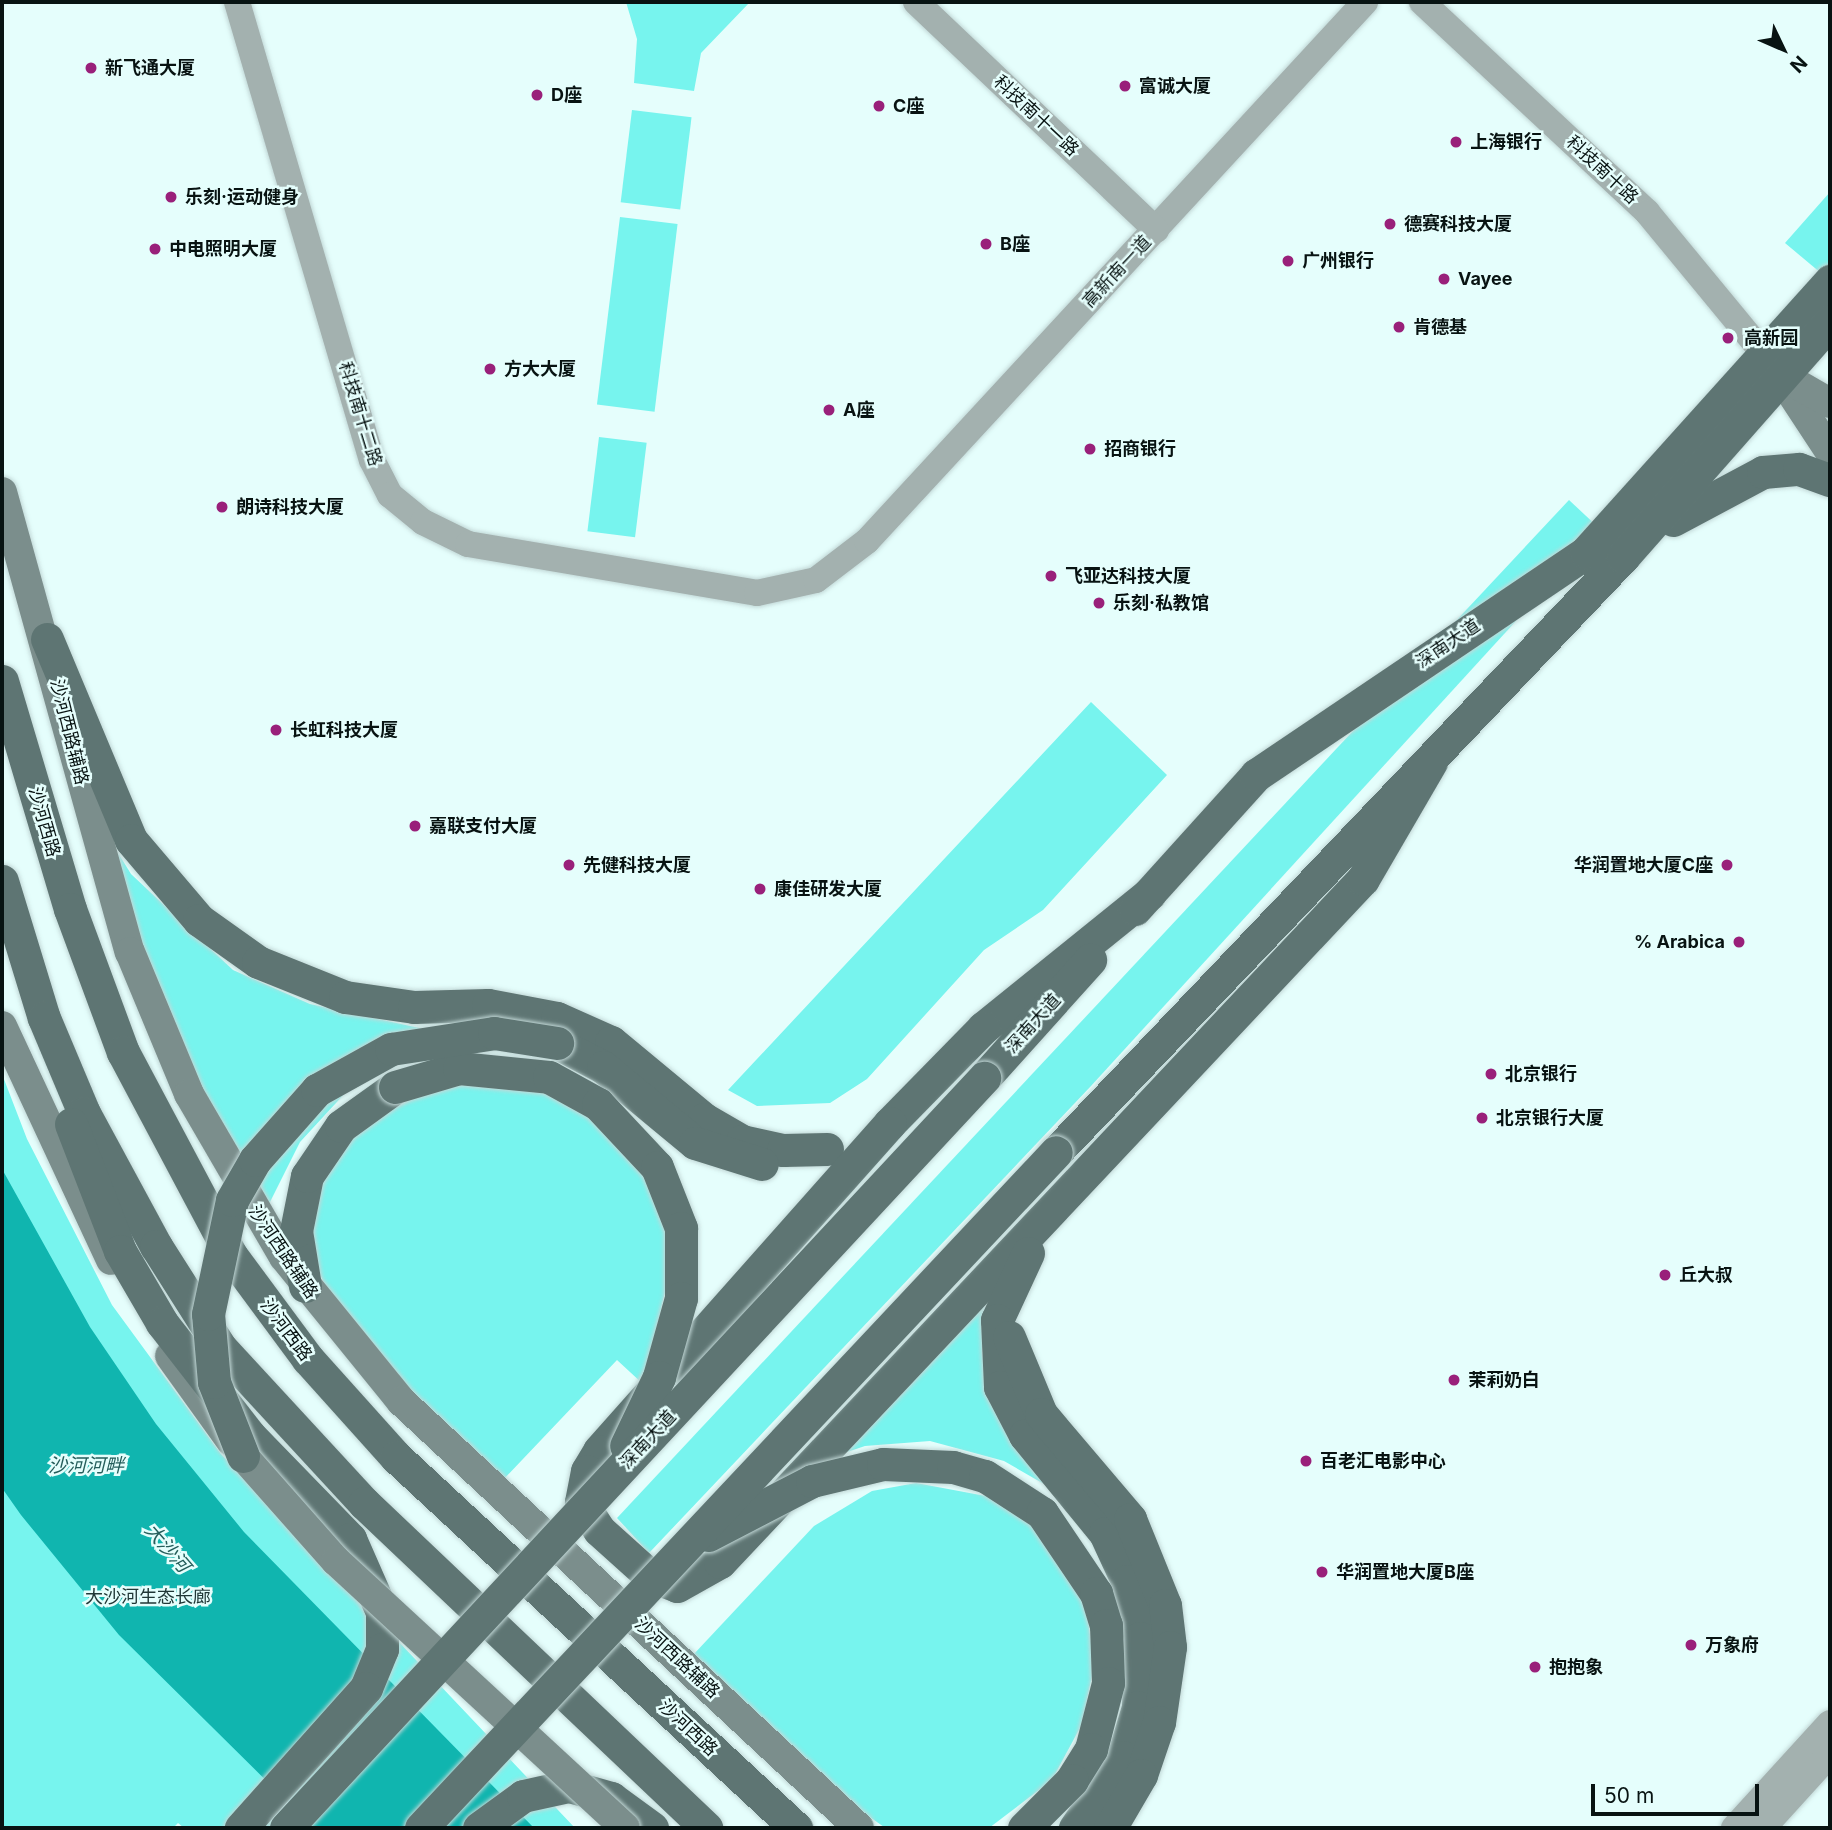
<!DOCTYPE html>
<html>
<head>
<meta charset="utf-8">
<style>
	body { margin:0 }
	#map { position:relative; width:1832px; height:1830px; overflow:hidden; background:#e5fefc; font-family:Inter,"Noto Sans SC",sans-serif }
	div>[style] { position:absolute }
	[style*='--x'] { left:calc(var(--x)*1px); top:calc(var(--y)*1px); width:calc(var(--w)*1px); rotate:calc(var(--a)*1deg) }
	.green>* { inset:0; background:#77f4ee; transform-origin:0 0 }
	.water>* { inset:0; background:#10b5af }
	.roads { filter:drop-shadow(0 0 2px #c2d8d7) drop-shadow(0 0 2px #c2d8d7) }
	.tertiary>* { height:26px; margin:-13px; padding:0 13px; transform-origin:13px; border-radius:13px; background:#a3b1af }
	.secondary>* { height:30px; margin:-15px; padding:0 15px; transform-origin:15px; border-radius:15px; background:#7b8e8c }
	.primary>* { height:33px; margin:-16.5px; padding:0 16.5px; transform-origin:16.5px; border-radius:16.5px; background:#5e7573 }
	.bridges { filter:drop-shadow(0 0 2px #c2d8d7) drop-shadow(0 0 2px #c2d8d7) }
	.secondary-bridge>* { height:30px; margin:-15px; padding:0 15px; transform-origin:15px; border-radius:15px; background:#7b8e8c }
	.primary-bridge>* { height:33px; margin:-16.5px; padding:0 16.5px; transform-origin:16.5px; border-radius:16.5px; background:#5e7573 }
	.dots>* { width:19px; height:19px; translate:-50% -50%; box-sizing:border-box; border:4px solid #e5fefc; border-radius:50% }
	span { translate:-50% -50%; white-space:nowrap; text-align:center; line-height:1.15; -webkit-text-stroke:5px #e5fefc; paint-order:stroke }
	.poi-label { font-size:18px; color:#081312; font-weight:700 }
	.left { translate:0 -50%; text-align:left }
	.right { translate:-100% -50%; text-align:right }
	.street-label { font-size:18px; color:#081312 }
	.park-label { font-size:18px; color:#203736 }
	.water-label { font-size:19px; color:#255e5b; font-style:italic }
	.frame { position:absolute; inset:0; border:4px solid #081312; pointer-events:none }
	.north { position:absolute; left:1748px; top:14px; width:70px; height:70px; -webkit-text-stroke:5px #e5fefc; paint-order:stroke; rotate:134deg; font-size:19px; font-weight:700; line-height:28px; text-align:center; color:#081312 }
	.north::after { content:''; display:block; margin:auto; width:24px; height:32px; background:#081312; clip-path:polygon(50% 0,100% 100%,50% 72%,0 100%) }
	.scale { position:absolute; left:1591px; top:1784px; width:168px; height:32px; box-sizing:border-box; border:4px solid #081312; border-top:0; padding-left:9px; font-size:21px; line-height:24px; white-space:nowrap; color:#081312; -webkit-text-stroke:5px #e5fefc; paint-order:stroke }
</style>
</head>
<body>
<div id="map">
	<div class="green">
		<i style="clip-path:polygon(626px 2px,750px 2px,701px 53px,694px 91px,634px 83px,637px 39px)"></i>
		<i style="left:632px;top:110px;width:60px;height:93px;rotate:7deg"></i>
		<i style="clip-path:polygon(1830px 192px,1830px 277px,1828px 279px,1785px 243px)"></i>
		<i style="left:620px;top:217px;width:58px;height:189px;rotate:7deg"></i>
		<i style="left:599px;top:437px;width:48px;height:95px;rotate:7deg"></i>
		<i style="clip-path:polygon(1569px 500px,1600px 529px,1091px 1086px,649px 1553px,617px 1518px)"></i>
		<i style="clip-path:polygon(1091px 702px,1167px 775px,1043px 910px,984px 950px,867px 1079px,830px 1103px,757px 1106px,728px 1090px)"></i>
		<i style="clip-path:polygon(94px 814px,131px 874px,233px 970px,310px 1004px,474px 1040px,403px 1055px,359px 1078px,300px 1142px,265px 1212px,198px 1092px)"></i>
		<i style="clip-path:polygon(2px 1074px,27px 1139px,112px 1305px,221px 1454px,575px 1828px,184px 1828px,178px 1823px,173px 1828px,2px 1828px)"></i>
		<i style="clip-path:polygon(480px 1082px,559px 1094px,590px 1111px,644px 1165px,671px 1238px,667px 1284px,643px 1384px,617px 1360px,502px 1481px,363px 1342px,332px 1299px,314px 1262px,310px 1203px,334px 1152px,387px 1107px,430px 1089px)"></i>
		<i style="clip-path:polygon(986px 1297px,982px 1353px,988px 1382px,1044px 1484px,1004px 1461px,930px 1441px,865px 1446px,832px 1457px)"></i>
		<i style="clip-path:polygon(916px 1483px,991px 1497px,1031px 1522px,1066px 1562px,1087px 1612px,1094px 1666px,1082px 1724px,1052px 1780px,989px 1828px,884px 1827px,847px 1801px,693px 1655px,814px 1526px,872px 1491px)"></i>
	</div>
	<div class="water">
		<i style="clip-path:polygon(2px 1169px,90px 1327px,156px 1424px,244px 1532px,534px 1828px,314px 1828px,119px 1635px,21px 1515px,2px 1488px)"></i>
	</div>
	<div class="roads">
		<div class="tertiary">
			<i style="--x:237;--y:2;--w:477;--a:73.6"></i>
			<i style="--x:372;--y:460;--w:39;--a:63"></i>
			<i style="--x:390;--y:495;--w:43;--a:39.3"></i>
			<i style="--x:423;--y:522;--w:50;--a:26.1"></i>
			<i style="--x:468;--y:544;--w:293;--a:9.6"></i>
			<i style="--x:757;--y:593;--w:60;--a:-12.4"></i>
			<i style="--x:816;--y:580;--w:64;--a:-37.4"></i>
			<i style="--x:867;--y:541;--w:734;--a:-47.26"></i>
			<i style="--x:916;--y:2;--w:331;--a:43.5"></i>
			<i style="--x:1422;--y:2;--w:308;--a:43"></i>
			<i style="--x:1647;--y:212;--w:185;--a:50.5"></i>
			<i style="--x:1734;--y:1828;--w:142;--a:-47.6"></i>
			<i style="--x:1763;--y:1828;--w:100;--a:-47.8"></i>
		</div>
		<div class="secondary">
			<i style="--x:1769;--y:359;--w:111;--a:56.7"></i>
			<i style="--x:1783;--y:376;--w:54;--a:29.9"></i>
			<i style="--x:2;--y:492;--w:477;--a:74.5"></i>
			<i style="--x:130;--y:952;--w:154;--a:67.4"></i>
			<i style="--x:189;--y:1094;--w:189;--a:59.8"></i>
			<i style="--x:284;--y:1257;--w:186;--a:50.9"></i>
			<i style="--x:401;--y:1401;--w:626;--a:42.99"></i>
			<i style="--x:2;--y:1026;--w:258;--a:65"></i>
			<i style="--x:170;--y:1356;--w:105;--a:54.3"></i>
		</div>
		<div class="primary">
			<i style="--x:1673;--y:520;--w:102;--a:-28.1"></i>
			<i style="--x:1763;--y:472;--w:36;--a:-5"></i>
			<i style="--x:1799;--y:469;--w:33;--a:20"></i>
			<i style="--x:47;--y:639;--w:218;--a:67.3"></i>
			<i style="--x:131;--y:840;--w:105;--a:49.6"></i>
			<i style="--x:199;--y:920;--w:72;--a:35.4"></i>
			<i style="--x:258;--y:962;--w:94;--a:21.9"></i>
			<i style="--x:345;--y:997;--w:70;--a:8.2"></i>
			<i style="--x:414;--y:1007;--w:74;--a:-1.5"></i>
			<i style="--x:488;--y:1005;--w:70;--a:10.7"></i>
			<i style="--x:557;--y:1018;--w:59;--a:24"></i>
			<i style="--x:611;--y:1042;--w:121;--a:39.6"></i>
			<i style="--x:704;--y:1119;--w:44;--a:30.1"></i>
			<i style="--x:742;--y:1141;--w:42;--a:12.4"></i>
			<i style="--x:783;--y:1150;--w:44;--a:-1.3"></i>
			<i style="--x:2;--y:681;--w:238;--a:73.4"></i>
			<i style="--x:70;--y:909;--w:153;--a:69.7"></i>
			<i style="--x:123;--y:1052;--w:230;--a:62"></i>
			<i style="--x:231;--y:1255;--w:129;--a:53.5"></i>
			<i style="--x:308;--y:1359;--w:132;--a:48.1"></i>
			<i style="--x:396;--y:1457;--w:546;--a:42.85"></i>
			<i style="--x:2;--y:881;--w:143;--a:73"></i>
			<i style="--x:44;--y:1018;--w:103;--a:67.2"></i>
			<i style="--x:84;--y:1113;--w:151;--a:61.6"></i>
			<i style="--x:156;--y:1246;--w:120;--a:57.6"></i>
			<i style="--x:220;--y:1347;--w:212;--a:47.3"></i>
			<i style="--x:364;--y:1503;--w:472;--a:43.5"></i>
			<i style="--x:1149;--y:894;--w:213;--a:141.1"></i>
			<i style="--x:983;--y:1028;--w:133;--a:134.4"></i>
			<i style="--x:890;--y:1123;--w:438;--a:131.6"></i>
			<i style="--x:599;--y:1451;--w:23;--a:121"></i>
			<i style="--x:587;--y:1471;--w:32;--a:101"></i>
			<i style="--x:581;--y:1502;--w:33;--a:57"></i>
			<i style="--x:599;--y:1530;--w:67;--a:42"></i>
			<i style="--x:649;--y:1575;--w:30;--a:21"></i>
			<i style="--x:677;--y:1586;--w:49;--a:-29.2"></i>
			<i style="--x:720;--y:1562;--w:938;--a:-46.73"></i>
			<i style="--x:1363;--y:879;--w:135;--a:-59.8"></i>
			<i style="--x:1135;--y:909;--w:181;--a:-47.9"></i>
			<i style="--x:1256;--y:775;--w:398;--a:-34"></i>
			<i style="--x:1586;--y:552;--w:365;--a:-48"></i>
			<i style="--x:557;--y:1043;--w:52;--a:27.6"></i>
			<i style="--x:603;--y:1067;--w:119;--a:39.6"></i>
			<i style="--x:695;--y:1143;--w:70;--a:17.4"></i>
			<i style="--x:984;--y:1078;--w:159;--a:-48.1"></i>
			<i style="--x:71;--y:1124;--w:136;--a:68.9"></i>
			<i style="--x:120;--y:1251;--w:83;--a:59.7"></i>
			<i style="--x:162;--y:1323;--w:143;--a:52.1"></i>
			<i style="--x:250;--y:1436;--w:144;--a:45.8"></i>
			<i style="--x:350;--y:1539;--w:80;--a:66.3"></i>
			<i style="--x:382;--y:1612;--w:37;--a:90"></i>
			<i style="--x:382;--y:1649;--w:42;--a:112.3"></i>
			<i style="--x:366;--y:1688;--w:188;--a:131.8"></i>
			<i style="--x:1056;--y:1152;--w:822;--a:-46.38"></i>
			<i style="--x:1623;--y:557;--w:313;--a:-48.6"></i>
			<i style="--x:1028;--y:1253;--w:74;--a:114.8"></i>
			<i style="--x:997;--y:1320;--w:67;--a:87.4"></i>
			<i style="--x:1000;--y:1387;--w:54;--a:62.5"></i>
			<i style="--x:1025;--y:1435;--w:127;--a:50.8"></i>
			<i style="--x:1105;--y:1533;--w:53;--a:65.4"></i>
			<i style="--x:1127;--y:1581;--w:58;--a:77.2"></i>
			<i style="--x:1140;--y:1638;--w:69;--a:91.7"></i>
			<i style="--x:1138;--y:1707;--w:52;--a:106.7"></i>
			<i style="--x:1123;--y:1757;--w:86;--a:124.1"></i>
			<i style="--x:305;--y:1286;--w:56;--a:-99.3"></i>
			<i style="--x:296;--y:1231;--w:56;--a:-78.7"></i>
			<i style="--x:307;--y:1176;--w:60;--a:-55.8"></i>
			<i style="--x:341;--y:1126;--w:67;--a:-35.8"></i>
			<i style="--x:1009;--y:1337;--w:83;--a:67.4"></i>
			<i style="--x:1041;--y:1414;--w:138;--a:49.7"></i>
			<i style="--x:1130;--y:1519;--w:93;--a:67.9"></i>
			<i style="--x:1165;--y:1605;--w:42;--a:83.2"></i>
			<i style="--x:1170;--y:1647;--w:76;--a:98.3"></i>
			<i style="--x:1159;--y:1722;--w:56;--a:108.8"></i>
			<i style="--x:1141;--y:1775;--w:61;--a:120.3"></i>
			<i style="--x:479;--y:1828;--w:54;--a:-36"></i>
			<i style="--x:523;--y:1796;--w:47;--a:-12.3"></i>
			<i style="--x:569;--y:1786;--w:44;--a:15.9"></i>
			<i style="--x:611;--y:1798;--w:51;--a:36.2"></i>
		</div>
	</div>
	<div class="bridges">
		<div class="secondary-bridge">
			<i style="--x:243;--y:1456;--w:140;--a:48.5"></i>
			<i style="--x:336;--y:1561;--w:393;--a:42.7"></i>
		</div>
		<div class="primary-bridge">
			<i style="--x:395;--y:1087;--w:67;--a:-16.5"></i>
			<i style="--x:459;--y:1068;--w:90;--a:5.7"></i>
			<i style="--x:549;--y:1077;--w:56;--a:28.9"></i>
			<i style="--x:598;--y:1104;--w:86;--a:46.9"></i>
			<i style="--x:657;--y:1167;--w:66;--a:68.5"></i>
			<i style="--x:681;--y:1228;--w:70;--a:90"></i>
			<i style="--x:681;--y:1298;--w:82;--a:105.6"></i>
			<i style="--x:659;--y:1377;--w:76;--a:115.6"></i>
			<i style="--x:243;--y:1456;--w:79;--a:-111.4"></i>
			<i style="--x:214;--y:1382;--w:68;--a:-95"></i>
			<i style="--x:208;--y:1314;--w:116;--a:-78.1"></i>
			<i style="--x:232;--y:1200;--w:46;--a:-60.1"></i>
			<i style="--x:255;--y:1160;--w:94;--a:-48.5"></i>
			<i style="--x:317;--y:1090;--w:85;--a:-29"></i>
			<i style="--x:391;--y:1049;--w:104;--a:-8.8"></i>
			<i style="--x:494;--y:1033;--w:64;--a:9"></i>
			<i style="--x:708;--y:1535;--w:117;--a:-27.4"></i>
			<i style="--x:812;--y:1481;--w:73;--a:-13.5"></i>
			<i style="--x:883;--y:1464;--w:70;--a:2.5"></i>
			<i style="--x:953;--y:1467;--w:33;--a:16"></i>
			<i style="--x:985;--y:1476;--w:68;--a:33"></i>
			<i style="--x:1042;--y:1513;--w:97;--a:56"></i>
			<i style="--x:1096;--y:1593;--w:34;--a:73"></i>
			<i style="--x:1106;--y:1625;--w:58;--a:88"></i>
			<i style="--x:1108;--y:1683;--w:68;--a:104.4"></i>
			<i style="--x:1091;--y:1749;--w:36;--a:122"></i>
			<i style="--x:1072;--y:1780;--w:68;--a:135"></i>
			<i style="--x:286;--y:1828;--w:1025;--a:-47.06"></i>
			<i style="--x:421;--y:1828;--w:927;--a:-46.79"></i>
		</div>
	</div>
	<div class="dots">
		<i style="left:91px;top:68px;background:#99207a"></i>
		<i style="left:1125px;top:86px;background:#99207a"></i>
		<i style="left:537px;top:95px;background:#99207a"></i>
		<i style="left:879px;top:106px;background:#99207a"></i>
		<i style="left:1456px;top:142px;background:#99207a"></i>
		<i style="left:171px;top:197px;background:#99207a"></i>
		<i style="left:1390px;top:224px;background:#99207a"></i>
		<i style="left:986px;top:244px;background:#99207a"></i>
		<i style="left:155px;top:249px;background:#99207a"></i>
		<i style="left:1288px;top:261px;background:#99207a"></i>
		<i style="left:1444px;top:279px;background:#99207a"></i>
		<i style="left:1399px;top:327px;background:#99207a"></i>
		<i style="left:1728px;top:338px;background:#99207a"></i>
		<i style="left:490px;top:369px;background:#99207a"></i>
		<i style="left:829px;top:410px;background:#99207a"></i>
		<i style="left:1090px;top:449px;background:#99207a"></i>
		<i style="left:222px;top:507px;background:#99207a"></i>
		<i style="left:1051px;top:576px;background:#99207a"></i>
		<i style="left:1099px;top:603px;background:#99207a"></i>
		<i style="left:276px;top:730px;background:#99207a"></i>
		<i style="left:415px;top:826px;background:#99207a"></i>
		<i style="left:569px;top:865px;background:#99207a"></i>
		<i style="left:1727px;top:865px;background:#99207a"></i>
		<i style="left:760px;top:889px;background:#99207a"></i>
		<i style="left:1739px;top:942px;background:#99207a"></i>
		<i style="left:1491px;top:1074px;background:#99207a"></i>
		<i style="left:1482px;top:1118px;background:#99207a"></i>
		<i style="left:1665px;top:1275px;background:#99207a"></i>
		<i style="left:1454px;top:1380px;background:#99207a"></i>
		<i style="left:1306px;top:1461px;background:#99207a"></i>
		<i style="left:1322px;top:1572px;background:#99207a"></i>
		<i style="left:1691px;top:1645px;background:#99207a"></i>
		<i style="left:1535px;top:1667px;background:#99207a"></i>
	</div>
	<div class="poi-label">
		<span class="left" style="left:105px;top:68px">新飞通大厦</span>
		<span class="left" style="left:1139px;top:86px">富诚大厦</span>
		<span class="left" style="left:551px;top:95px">D座</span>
		<span class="left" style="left:893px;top:106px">C座</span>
		<span class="left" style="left:1470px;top:142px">上海银行</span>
		<span class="left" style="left:185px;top:197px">乐刻·运动健身</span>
		<span class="left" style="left:1404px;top:224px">德赛科技大厦</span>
		<span class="left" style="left:1000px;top:244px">B座</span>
		<span class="left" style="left:169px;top:249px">中电照明大厦</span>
		<span class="left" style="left:1302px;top:261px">广州银行</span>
		<span class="left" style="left:1458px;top:279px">Vayee</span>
		<span class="left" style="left:1413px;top:327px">肯德基</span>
		<span class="left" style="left:1744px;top:338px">高新园</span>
		<span class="left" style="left:504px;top:369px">方大大厦</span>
		<span class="left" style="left:843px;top:410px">A座</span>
		<span class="left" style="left:1104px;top:449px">招商银行</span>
		<span class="left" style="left:236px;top:507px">朗诗科技大厦</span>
		<span class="left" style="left:1065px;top:576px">飞亚达科技大厦</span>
		<span class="left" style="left:1113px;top:603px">乐刻·私教馆</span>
		<span class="left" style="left:290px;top:730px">长虹科技大厦</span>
		<span class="left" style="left:429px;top:826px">嘉联支付大厦</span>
		<span class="left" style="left:583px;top:865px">先健科技大厦</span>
		<span class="right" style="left:1713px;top:865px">华润置地大厦C座</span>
		<span class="left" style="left:774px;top:889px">康佳研发大厦</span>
		<span class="right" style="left:1725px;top:942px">% Arabica</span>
		<span class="left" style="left:1505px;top:1074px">北京银行</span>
		<span class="left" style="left:1496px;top:1118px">北京银行大厦</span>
		<span class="left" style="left:1679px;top:1275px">丘大叔</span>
		<span class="left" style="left:1468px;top:1380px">茉莉奶白</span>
		<span class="left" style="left:1320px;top:1461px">百老汇电影中心</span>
		<span class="left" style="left:1336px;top:1572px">华润置地大厦B座</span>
		<span class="left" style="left:1705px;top:1645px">万象府</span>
		<span class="left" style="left:1549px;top:1667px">抱抱象</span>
	</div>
	<div class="street-label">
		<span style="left:1036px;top:116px;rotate:43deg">科技南十一路</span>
		<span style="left:1602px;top:170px;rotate:43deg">科技南十路</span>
		<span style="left:1117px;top:272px;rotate:-47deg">高新南一道</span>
		<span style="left:360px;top:414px;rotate:73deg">科技南十二路</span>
		<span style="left:1448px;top:644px;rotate:-34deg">深南大道</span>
		<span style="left:69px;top:732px;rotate:76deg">沙河西路辅路</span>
		<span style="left:44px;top:822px;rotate:74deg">沙河西路</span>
		<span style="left:1033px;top:1024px;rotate:-48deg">深南大道</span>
		<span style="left:283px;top:1252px;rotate:56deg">沙河西路辅路</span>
		<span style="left:286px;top:1330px;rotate:53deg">沙河西路</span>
		<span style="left:648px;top:1440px;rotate:-47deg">深南大道</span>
		<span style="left:677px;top:1658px;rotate:43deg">沙河西路辅路</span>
		<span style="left:688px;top:1728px;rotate:43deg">沙河西路</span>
	</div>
	<div class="park-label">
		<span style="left:148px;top:1597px">大沙河生态长廊</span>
	</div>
	<div class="water-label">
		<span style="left:86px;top:1466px">沙河河畔</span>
		<span style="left:167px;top:1548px;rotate:49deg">大沙河</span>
	</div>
	<div class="frame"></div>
	<div class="north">N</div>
	<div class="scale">50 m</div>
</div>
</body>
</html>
